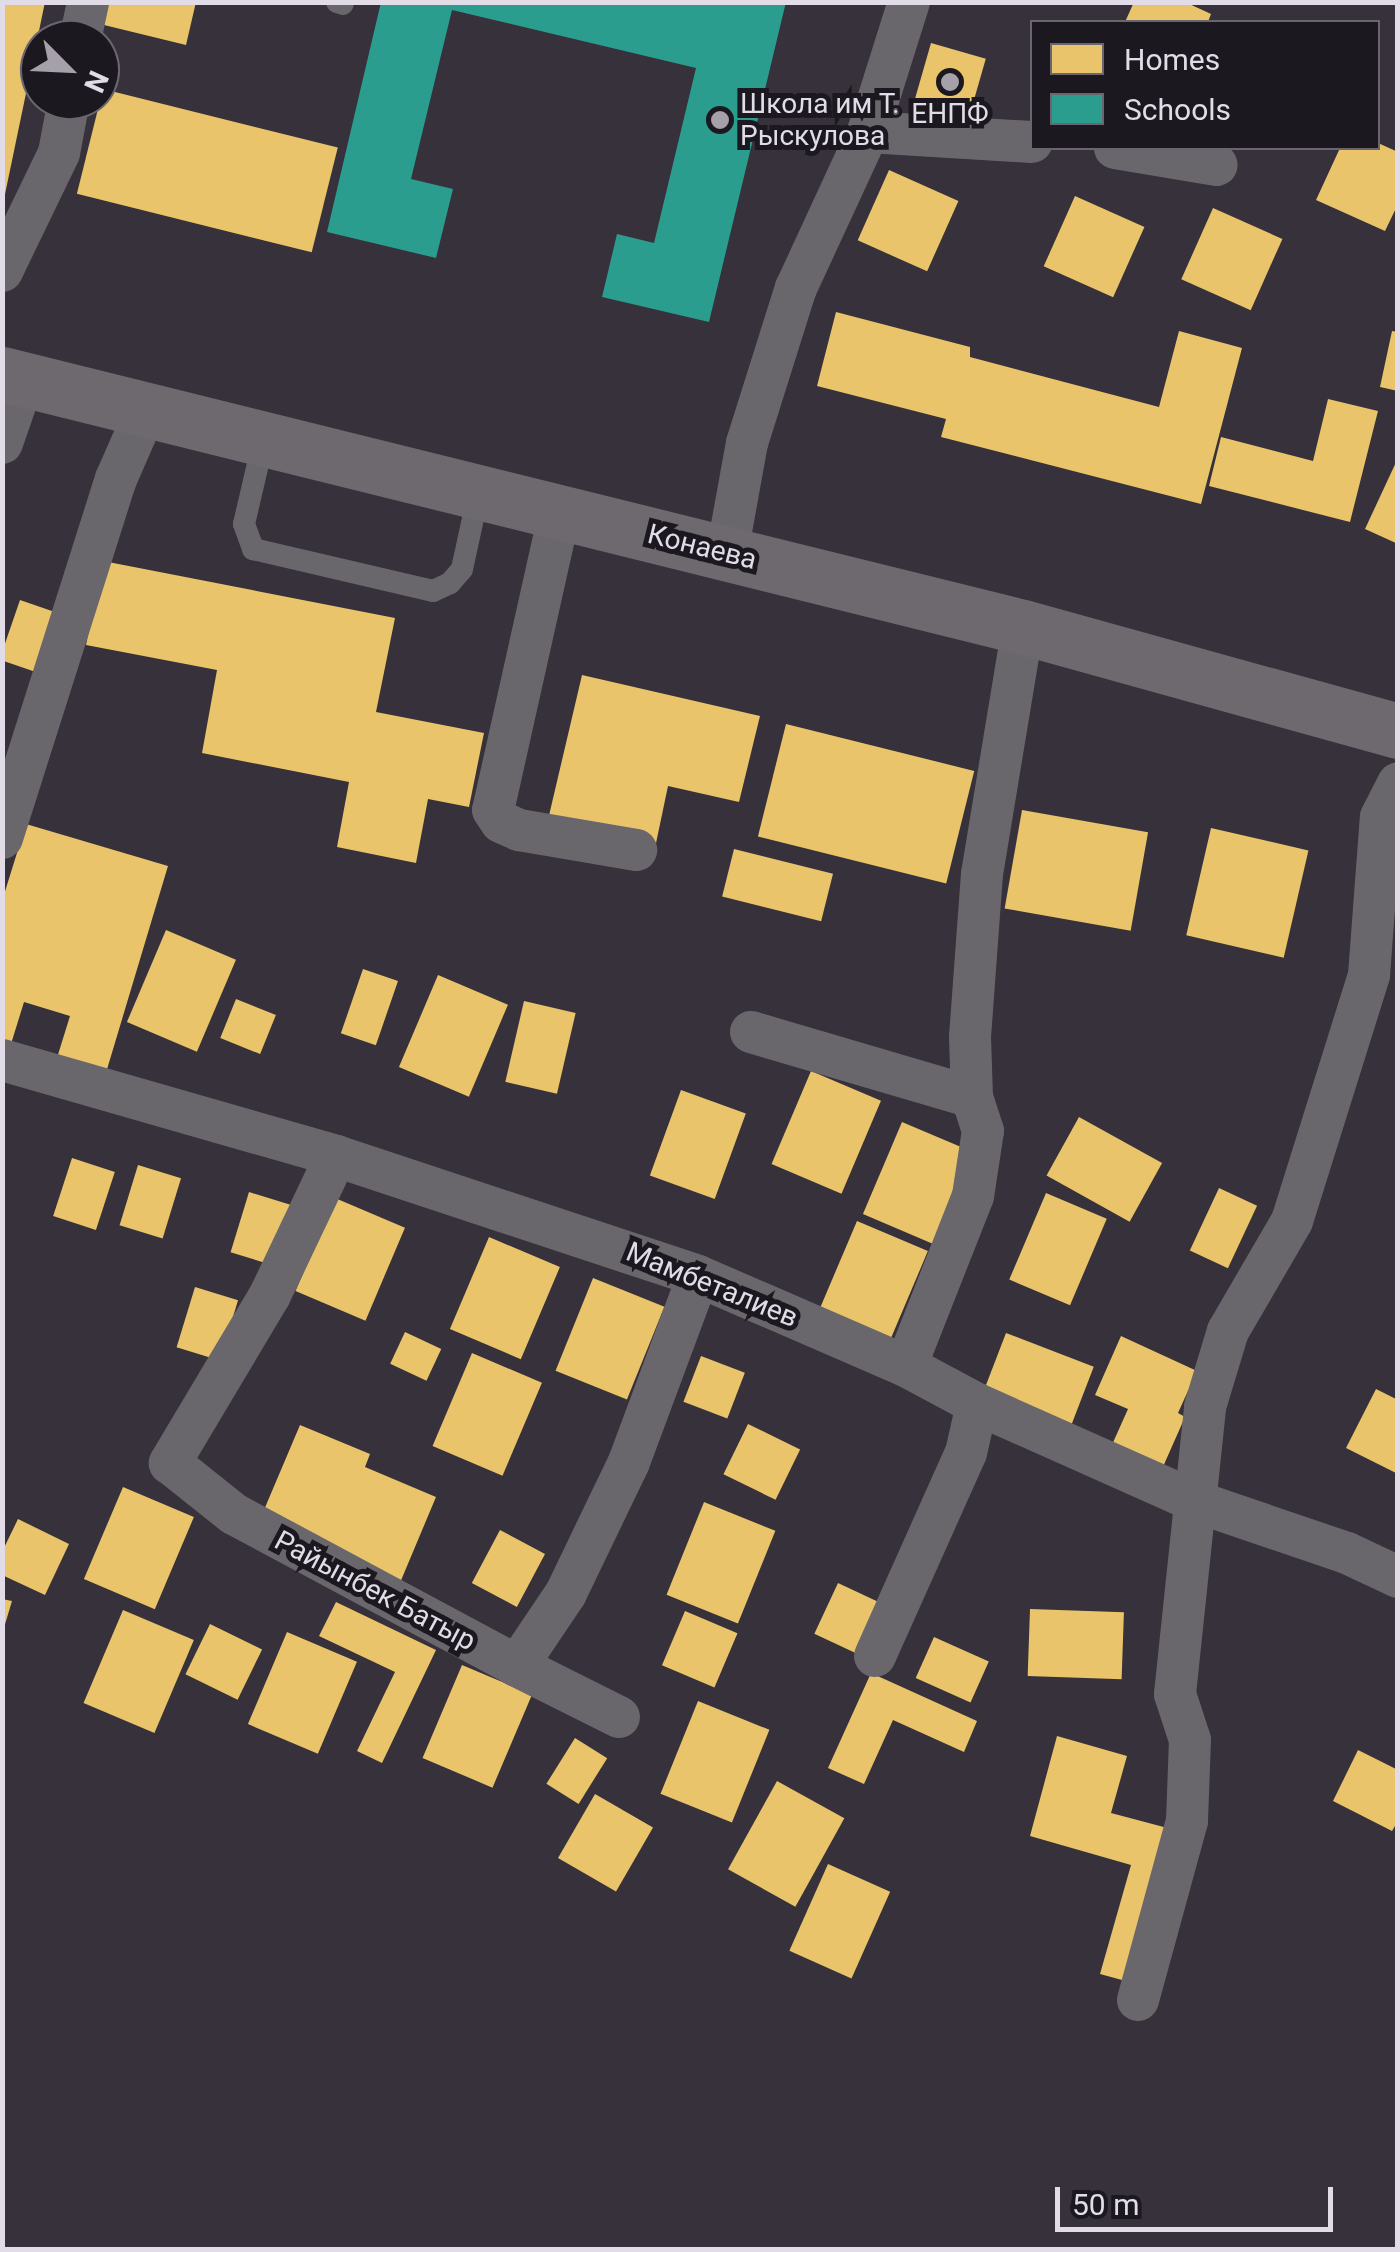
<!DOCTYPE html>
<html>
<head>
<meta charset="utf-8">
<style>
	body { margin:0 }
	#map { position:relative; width:1400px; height:2252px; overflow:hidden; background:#36313a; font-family:Roboto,sans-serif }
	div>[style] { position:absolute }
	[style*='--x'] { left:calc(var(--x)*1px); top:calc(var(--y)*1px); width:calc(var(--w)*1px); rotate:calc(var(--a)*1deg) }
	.homes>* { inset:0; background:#e9c46a; transform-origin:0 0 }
	.schools>* { inset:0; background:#2a9d8f }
	.service>* { height:22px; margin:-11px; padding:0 11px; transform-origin:11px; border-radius:11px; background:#6a676c }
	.minor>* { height:42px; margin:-21px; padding:0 21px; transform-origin:21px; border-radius:21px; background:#6a676c }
	.secondary>* { height:55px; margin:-27.5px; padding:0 27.5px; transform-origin:27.5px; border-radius:27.5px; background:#6d696f }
	.dots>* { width:28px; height:28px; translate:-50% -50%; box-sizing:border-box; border:5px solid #1b181f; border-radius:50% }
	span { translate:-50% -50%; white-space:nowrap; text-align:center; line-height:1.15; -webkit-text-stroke:10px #1b181f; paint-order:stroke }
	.poi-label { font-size:28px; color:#e1dce7 }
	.left { translate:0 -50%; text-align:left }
	.street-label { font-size:28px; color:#e1dce7 }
	.frame { position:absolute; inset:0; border:5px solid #e1dce7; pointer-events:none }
	.legend { position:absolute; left:1030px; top:20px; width:350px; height:130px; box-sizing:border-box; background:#1b181f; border:2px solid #6a666f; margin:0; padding:12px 18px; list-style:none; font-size:30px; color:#e1dce7 }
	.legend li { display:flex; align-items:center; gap:20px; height:50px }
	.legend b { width:50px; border:2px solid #6a666f }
	.north { position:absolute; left:20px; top:20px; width:100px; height:100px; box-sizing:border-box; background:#1b181f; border:2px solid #6a666f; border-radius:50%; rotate:114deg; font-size:28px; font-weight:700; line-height:40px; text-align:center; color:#e1dce7 }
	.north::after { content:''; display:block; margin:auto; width:35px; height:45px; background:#a5a0aa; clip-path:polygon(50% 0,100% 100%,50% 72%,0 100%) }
	.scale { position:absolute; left:1055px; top:2187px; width:278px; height:45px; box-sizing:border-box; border:5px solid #e1dce7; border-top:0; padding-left:12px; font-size:30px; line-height:35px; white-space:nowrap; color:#e1dce7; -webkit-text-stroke:8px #1b181f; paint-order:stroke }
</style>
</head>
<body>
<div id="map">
	<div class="homes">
		<i style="clip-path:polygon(2px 2px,45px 2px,4px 199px,2px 199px)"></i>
		<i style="clip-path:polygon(109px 2px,196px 2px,186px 45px,104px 25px)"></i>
		<i style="clip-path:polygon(1134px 2px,1185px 2px,1211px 14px,1208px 22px,1125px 22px)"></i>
		<i style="left:931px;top:43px;width:57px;height:64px;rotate:16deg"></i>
		<i style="left:103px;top:89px;width:242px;height:108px;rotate:14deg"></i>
		<i style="clip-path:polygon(1378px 143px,1398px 152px,1398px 204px,1385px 231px,1316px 200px,1340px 148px,1378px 148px)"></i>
		<i style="left:889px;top:170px;width:76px;height:77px;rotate:24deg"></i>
		<i style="left:1075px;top:196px;width:76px;height:77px;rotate:24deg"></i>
		<i style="left:1213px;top:208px;width:76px;height:78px;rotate:24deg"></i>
		<i style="clip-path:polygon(836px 312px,970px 347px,970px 357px,1159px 407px,1179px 331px,1242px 348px,1201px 504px,941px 437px,946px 419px,817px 386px)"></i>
		<i style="clip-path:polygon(1392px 331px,1398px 332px,1398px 391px,1380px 387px)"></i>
		<i style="clip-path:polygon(1328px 399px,1378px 411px,1350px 522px,1209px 486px,1221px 437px,1313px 461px)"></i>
		<i style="clip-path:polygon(1398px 458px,1398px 544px,1365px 529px)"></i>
		<i style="clip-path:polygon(103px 561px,395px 618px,376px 712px,484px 733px,469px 807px,428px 799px,416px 863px,337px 847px,349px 782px,202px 753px,217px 670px,86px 645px)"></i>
		<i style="left:20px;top:600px;width:46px;height:63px;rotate:19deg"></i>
		<i style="clip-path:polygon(582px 675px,760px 716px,739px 802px,668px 786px,655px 848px,547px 824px)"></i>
		<i style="left:786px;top:724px;width:194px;height:116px;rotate:14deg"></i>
		<i style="left:1022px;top:810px;width:128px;height:100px;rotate:10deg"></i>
		<i style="clip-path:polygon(26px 824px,168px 866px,105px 1076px,56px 1061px,70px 1016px,24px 1002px,11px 1044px,2px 1041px,2px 901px)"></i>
		<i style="left:1211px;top:828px;width:100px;height:110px;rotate:13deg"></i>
		<i style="left:734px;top:849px;width:102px;height:49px;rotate:14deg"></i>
		<i style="left:166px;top:930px;width:76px;height:100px;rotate:23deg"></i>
		<i style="left:363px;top:969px;width:37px;height:68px;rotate:19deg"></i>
		<i style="left:438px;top:975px;width:76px;height:100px;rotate:23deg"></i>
		<i style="left:236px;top:999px;width:43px;height:42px;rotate:22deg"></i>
		<i style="left:524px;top:1001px;width:53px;height:83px;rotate:13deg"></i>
		<i style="left:811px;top:1071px;width:76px;height:101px;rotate:23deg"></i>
		<i style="left:681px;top:1090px;width:69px;height:91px;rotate:20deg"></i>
		<i style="left:1079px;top:1117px;width:95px;height:67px;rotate:29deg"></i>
		<i style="left:902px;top:1122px;width:77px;height:100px;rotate:23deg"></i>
		<i style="left:72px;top:1158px;width:45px;height:61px;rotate:18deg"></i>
		<i style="left:138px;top:1165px;width:45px;height:63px;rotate:17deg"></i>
		<i style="left:1219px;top:1188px;width:42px;height:69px;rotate:25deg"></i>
		<i style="left:249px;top:1192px;width:45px;height:63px;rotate:17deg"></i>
		<i style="left:1046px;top:1193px;width:66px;height:94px;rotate:23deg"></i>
		<i style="left:335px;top:1198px;width:76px;height:101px;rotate:23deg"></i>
		<i style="left:857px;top:1221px;width:77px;height:100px;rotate:23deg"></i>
		<i style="left:489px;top:1237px;width:77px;height:100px;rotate:23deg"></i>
		<i style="left:593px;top:1278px;width:77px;height:100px;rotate:22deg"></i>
		<i style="left:195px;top:1287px;width:45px;height:63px;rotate:17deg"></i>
		<i style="left:405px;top:1332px;width:40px;height:35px;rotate:25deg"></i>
		<i style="left:1006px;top:1333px;width:94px;height:66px;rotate:21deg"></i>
		<i style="clip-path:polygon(1121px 1336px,1197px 1371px,1178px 1413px,1185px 1417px,1162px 1469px,1111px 1447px,1128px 1409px,1095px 1395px)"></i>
		<i style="left:472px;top:1353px;width:76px;height:101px;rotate:23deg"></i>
		<i style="left:701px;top:1356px;width:47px;height:49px;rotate:21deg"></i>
		<i style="clip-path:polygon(1376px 1389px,1398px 1400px,1398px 1474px,1346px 1448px)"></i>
		<i style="left:748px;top:1424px;width:58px;height:56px;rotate:26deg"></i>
		<i style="clip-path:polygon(300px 1425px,370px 1454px,365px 1467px,436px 1497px,397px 1590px,261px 1517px)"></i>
		<i style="left:123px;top:1487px;width:77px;height:100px;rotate:23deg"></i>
		<i style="left:704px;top:1502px;width:77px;height:100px;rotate:22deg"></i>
		<i style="clip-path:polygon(18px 1519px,69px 1544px,45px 1595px,2px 1575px,2px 1552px)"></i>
		<i style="left:500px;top:1530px;width:51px;height:60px;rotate:28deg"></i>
		<i style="left:838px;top:1583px;width:56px;height:56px;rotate:25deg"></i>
		<i style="clip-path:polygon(2px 1599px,12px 1601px,3px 1631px,2px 1630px)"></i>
		<i style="clip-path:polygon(336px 1602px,436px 1650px,382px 1763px,357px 1751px,395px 1672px,319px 1636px)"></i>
		<i style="left:1030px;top:1609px;width:94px;height:67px;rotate:2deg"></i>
		<i style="left:123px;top:1610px;width:77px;height:101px;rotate:23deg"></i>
		<i style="left:685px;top:1611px;width:57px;height:59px;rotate:23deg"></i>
		<i style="left:210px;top:1624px;width:58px;height:56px;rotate:26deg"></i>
		<i style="left:287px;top:1632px;width:76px;height:100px;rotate:23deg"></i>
		<i style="left:934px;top:1637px;width:60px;height:45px;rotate:24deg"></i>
		<i style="left:462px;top:1665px;width:76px;height:101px;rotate:23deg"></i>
		<i style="clip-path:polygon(871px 1673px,977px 1721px,964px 1752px,893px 1720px,864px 1784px,828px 1768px)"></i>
		<i style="left:698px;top:1701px;width:77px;height:100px;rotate:22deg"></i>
		<i style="clip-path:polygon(1057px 1736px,1127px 1756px,1111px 1813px,1175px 1830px,1133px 1983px,1100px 1974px,1131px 1865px,1030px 1836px)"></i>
		<i style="left:575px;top:1738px;width:38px;height:54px;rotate:32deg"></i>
		<i style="clip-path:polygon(1358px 1750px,1398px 1770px,1398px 1821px,1392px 1831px,1333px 1801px)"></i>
		<i style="left:777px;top:1781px;width:77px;height:101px;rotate:29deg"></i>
		<i style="left:595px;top:1794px;width:67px;height:74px;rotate:30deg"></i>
		<i style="left:828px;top:1864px;width:68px;height:95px;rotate:24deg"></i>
	</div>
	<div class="schools">
		<i style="clip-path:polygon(381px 2px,786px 2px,709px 322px,602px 297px,617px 234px,654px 243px,696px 68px,452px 10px,411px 179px,453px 189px,436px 258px,327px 232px)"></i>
	</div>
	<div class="service">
		<i style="--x:337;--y:2;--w:6;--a:18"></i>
		<i style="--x:264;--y:438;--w:88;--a:103.1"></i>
		<i style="--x:244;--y:524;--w:27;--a:70"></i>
		<i style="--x:253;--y:549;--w:185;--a:13.1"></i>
		<i style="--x:433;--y:591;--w:19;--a:-25"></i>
		<i style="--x:450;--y:583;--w:18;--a:-49"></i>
		<i style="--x:462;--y:569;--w:80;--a:-77.7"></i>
	</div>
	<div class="minor">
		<i style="--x:80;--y:40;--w:39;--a:-78"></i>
		<i style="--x:868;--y:132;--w:164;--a:3.5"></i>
		<i style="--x:1115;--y:148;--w:103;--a:9.5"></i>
		<i style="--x:2;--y:271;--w:131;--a:-64.2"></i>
		<i style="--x:59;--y:153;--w:54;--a:-79.3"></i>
		<i style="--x:2;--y:443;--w:68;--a:-71"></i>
		<i style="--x:560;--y:511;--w:306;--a:102.6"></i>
		<i style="--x:493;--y:810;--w:14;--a:56"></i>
		<i style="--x:501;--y:822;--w:20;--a:24"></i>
		<i style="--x:519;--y:830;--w:119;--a:9.7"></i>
		<i style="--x:727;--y:553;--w:112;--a:-79.7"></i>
		<i style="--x:747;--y:443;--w:163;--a:-72.5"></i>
		<i style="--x:796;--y:288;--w:172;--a:-65.2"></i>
		<i style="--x:868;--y:132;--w:136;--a:-72.5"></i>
		<i style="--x:2;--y:838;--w:377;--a:-72.4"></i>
		<i style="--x:116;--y:479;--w:77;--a:-66.4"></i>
		<i style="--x:751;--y:1032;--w:230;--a:16.4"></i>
		<i style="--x:2;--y:1060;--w:348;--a:16"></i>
		<i style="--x:336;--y:1156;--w:381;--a:18.3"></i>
		<i style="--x:698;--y:1276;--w:227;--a:23.4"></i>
		<i style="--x:906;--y:1366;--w:81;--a:28.2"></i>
		<i style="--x:977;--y:1404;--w:241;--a:24"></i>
		<i style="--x:1197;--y:1502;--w:158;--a:18.8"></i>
		<i style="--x:1347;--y:1553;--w:56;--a:25.2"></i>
		<i style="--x:336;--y:1156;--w:154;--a:115.4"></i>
		<i style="--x:270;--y:1295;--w:196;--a:120.8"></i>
		<i style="--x:170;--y:1463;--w:82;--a:38.6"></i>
		<i style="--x:234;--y:1514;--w:321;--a:28.2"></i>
		<i style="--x:517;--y:1666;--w:88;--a:-56.1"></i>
		<i style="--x:566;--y:1593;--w:145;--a:-64.3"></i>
		<i style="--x:629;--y:1462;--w:198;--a:-69.6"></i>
		<i style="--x:906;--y:1366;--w:183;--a:-68.5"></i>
		<i style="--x:973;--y:1196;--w:66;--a:-81.3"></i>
		<i style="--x:983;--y:1131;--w:36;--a:-108"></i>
		<i style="--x:972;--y:1097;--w:60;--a:-91.9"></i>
		<i style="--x:970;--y:1037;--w:163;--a:-85.8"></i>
		<i style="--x:982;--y:874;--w:250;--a:-80.6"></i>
		<i style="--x:875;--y:1656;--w:222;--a:-65.9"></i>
		<i style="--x:966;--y:1453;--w:50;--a:-77.3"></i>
		<i style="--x:517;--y:1666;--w:114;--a:26.6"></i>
		<i style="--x:1138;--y:2000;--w:186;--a:-74.7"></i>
		<i style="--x:1187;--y:1821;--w:81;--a:-87.9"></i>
		<i style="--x:1190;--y:1740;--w:48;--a:-108.1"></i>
		<i style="--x:1175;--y:1694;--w:289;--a:-84"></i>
		<i style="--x:1205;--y:1407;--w:79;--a:-73.2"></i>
		<i style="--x:1228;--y:1331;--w:127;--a:-59.8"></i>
		<i style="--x:1292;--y:1221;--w:258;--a:-72.6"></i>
		<i style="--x:1369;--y:975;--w:158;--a:-85.7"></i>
		<i style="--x:1381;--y:817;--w:38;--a:-63"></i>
	</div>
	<div class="secondary">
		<i style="--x:2;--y:374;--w:1052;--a:13.92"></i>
		<i style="--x:1023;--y:627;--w:389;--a:15.5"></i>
	</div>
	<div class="dots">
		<i style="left:950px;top:82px;background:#a5a0aa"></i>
		<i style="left:720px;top:120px;background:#a5a0aa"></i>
	</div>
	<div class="poi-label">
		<span class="left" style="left:740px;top:120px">Школа им Т.<br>Рыскулова</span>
		<span style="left:950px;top:114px">ЕНПФ</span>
	</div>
	<div class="street-label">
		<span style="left:702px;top:547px;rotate:14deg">Конаева</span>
		<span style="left:712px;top:1285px;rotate:22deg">Мамбеталиев</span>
		<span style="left:375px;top:1591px;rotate:28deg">Райынбек Батыр</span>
	</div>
	<div class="frame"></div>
	<ul class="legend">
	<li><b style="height:28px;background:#e9c46a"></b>Homes</li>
	<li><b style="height:28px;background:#2a9d8f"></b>Schools</li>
	</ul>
	<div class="north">N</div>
	<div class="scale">50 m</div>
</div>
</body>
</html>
